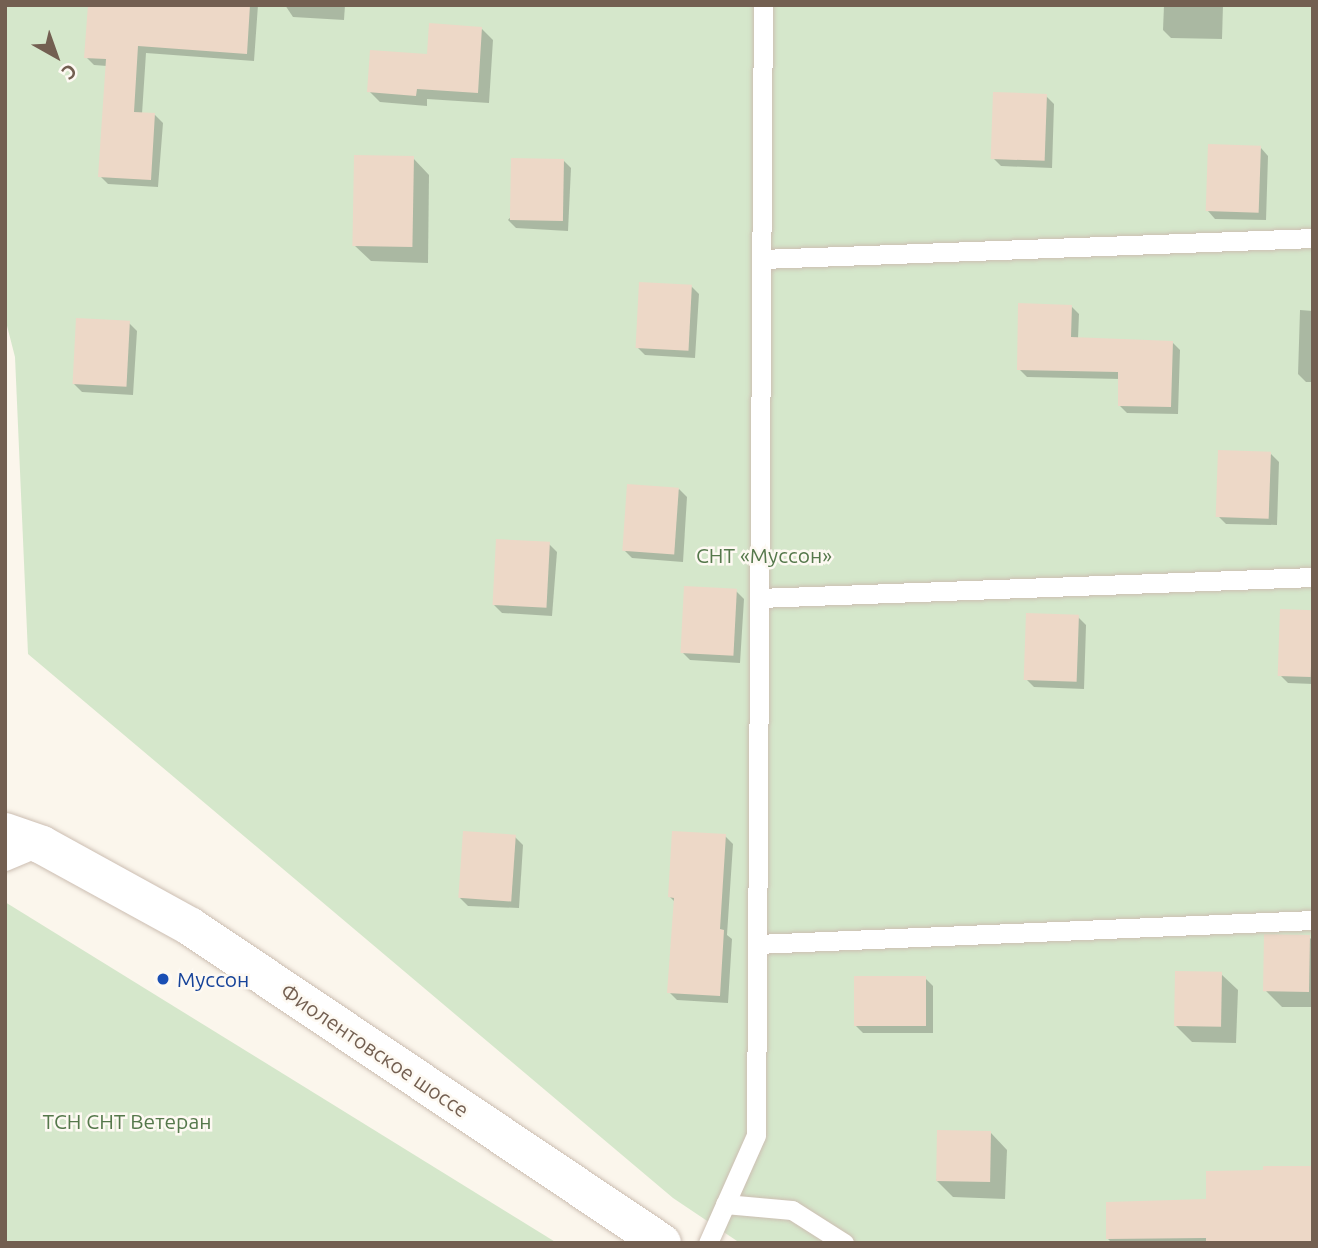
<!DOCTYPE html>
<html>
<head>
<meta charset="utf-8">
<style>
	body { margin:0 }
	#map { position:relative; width:1318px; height:1248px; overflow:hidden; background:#fbf6ec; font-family:Ubuntu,sans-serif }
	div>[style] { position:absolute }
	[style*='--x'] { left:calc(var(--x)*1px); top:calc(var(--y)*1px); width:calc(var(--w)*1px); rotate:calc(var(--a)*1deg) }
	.green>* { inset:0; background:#d5e7cb }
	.shadow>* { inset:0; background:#0003 }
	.building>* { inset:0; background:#edd8c7; transform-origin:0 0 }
	.roads { filter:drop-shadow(0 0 2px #ccbeb2) drop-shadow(0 0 2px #ccbeb2) }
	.lane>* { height:19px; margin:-9.5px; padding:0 9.5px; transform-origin:9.5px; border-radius:9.5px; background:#fff }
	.secondary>* { height:38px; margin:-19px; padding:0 19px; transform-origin:19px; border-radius:19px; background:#fff }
	.dots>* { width:19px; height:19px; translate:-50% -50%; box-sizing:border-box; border:4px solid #fdf9f2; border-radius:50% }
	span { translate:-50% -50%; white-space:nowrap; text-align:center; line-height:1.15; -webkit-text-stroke:5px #fdf9f2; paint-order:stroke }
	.park-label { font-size:21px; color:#55784b }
	.transit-label { font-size:21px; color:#164399 }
	.left { translate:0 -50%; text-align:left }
	.street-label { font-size:21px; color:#735f51 }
	.frame { position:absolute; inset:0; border:7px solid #735f51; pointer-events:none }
	.north { position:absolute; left:21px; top:21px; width:70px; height:70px; -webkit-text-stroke:5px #fdf9f2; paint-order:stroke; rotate:140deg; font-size:19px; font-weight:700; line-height:28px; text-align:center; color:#735f51 }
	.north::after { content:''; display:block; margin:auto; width:24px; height:32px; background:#735f51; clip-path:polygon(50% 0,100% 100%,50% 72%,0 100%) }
</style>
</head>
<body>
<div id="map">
	<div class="green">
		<i style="clip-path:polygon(5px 5px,1313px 5px,1313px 1243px,740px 1243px,673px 1198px,28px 654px,15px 357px,5px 318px)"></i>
		<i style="clip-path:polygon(5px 902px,557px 1243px,5px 1243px)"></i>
	</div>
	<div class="shadow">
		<i style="clip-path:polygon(90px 5px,258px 5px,254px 61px,146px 53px,142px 114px,155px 115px,163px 123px,158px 187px,108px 184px,100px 176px,107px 66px,94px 65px,86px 57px)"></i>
		<i style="clip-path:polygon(285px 5px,345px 5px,344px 20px,293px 17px)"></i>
		<i style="clip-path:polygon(1164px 5px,1223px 5px,1222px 39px,1171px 38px,1163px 30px)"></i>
		<i style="clip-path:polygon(482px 29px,493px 40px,489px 103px,427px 99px,427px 106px,380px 102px,369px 91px)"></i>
		<i style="clip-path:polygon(1046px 96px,1054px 104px,1052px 168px,1001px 166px,993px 158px)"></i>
		<i style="clip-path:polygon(1261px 148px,1268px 156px,1266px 220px,1215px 219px,1208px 211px)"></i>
		<i style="clip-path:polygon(413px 158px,429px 175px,428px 263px,371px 261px,354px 245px)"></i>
		<i style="clip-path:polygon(563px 160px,571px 168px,568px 231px,516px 228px,508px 220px)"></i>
		<i style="clip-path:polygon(691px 286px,699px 294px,695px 358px,645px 355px,637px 347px)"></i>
		<i style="clip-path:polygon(1071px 306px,1079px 314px,1078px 339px,1172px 342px,1180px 350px,1178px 414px,1127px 413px,1119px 405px,1120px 379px,1027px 377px,1019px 369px)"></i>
		<i style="clip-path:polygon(1300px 310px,1313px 311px,1313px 382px,1306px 382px,1298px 374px)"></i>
		<i style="clip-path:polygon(129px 323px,137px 331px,133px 395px,82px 392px,74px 384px)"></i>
		<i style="clip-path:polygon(1271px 454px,1279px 462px,1277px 525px,1226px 524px,1218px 516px)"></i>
		<i style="clip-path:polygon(679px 489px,687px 497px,683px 562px,632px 558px,624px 550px)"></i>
		<i style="clip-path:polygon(549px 544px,557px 552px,552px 616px,502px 613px,494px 605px)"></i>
		<i style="clip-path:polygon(736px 591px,744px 599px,740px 663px,690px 660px,682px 652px)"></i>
		<i style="clip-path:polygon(1313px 612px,1313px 684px,1288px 683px,1280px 675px)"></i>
		<i style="clip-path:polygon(1078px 617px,1086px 625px,1084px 689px,1034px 687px,1026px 679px)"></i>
		<i style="clip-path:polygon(725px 836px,733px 844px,727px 935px,732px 939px,728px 1003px,677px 1000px,669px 992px,675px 902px,670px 897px)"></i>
		<i style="clip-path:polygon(515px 837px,523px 845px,519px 908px,468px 906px,460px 898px)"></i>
		<i style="clip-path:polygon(1309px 937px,1313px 941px,1313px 1007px,1282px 1007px,1266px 991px)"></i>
		<i style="clip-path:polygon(1221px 974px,1238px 990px,1236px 1043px,1192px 1042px,1175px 1025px)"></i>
		<i style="clip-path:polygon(925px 978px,933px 986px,933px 1033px,863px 1033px,855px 1025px)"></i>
		<i style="clip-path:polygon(991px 1133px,1007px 1150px,1005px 1199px,953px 1197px,936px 1180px)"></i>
		<i style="clip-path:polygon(1208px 1201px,1313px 1243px,1112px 1243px,1108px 1239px)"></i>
	</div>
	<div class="building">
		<i style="clip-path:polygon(88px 5px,250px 5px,247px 54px,138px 46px,134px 112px,155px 113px,151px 180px,98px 177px,106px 59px,84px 58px)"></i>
		<i style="clip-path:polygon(429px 23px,482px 27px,478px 93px,417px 89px,416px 96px,367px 92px,370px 50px,427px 54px)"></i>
		<i style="left:993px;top:92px;width:54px;height:67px;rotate:2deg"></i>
		<i style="left:1208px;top:144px;width:53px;height:67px;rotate:2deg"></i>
		<i style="left:354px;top:155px;width:60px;height:91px;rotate:1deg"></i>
		<i style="left:511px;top:158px;width:53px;height:62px;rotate:1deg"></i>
		<i style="left:639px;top:282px;width:53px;height:66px;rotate:3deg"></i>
		<i style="clip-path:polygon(1018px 303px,1072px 305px,1071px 337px,1173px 341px,1171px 407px,1118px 406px,1118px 372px,1017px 370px)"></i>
		<i style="left:76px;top:318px;width:54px;height:66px;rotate:3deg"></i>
		<i style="left:1218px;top:450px;width:53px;height:67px;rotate:2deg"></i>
		<i style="left:627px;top:484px;width:52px;height:67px;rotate:4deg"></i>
		<i style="left:496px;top:539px;width:54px;height:66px;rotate:3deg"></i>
		<i style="left:684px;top:586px;width:53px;height:67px;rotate:3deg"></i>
		<i style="left:1280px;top:609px;width:33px;height:67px;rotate:2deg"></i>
		<i style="left:1026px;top:613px;width:53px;height:67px;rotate:2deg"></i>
		<i style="left:463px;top:831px;width:53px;height:67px;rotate:4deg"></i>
		<i style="clip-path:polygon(672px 831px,726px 834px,720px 929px,724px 930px,720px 996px,667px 993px,674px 898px,668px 897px)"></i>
		<i style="left:1310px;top:935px;width:57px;height:46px;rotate:91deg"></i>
		<i style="left:1175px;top:971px;width:47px;height:55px;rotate:1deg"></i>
		<i style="left:854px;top:976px;width:72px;height:50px"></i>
		<i style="left:937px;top:1130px;width:54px;height:51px;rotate:1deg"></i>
		<i style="clip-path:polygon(1263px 1166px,1313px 1166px,1313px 1243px,1206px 1243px,1206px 1238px,1106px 1239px,1106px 1202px,1206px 1199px,1206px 1171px,1263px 1170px)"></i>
	</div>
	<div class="roads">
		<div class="lane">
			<i style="--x:762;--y:259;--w:551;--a:-2.18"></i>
			<i style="--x:759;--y:598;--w:554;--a:-2.17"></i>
			<i style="--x:5;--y:861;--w:38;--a:-23"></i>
			<i style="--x:757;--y:944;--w:557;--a:-2.47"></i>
			<i style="--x:725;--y:1204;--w:67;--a:5.1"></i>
			<i style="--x:792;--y:1210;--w:62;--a:32.4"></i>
			<i style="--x:708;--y:1243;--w:118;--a:-66"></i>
			<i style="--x:756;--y:1135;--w:1130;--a:-89.65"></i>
		</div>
		<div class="secondary">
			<i style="--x:5;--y:832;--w:39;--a:19"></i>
			<i style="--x:42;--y:845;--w:170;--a:28.8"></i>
			<i style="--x:191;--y:927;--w:567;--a:33.86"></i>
		</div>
	</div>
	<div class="dots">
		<i style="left:163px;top:979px;background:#1a4fb4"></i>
	</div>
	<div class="park-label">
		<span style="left:764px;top:555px">СНТ «Муссон»</span>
		<span style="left:127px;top:1121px">ТСН СНТ Ветеран</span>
	</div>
	<div class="transit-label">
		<span class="left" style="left:177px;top:979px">Муссон</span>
	</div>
	<div class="street-label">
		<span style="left:375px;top:1050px;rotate:34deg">Фиолентовское шоссе</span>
	</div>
	<div class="frame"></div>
	<div class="north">С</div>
</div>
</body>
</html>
